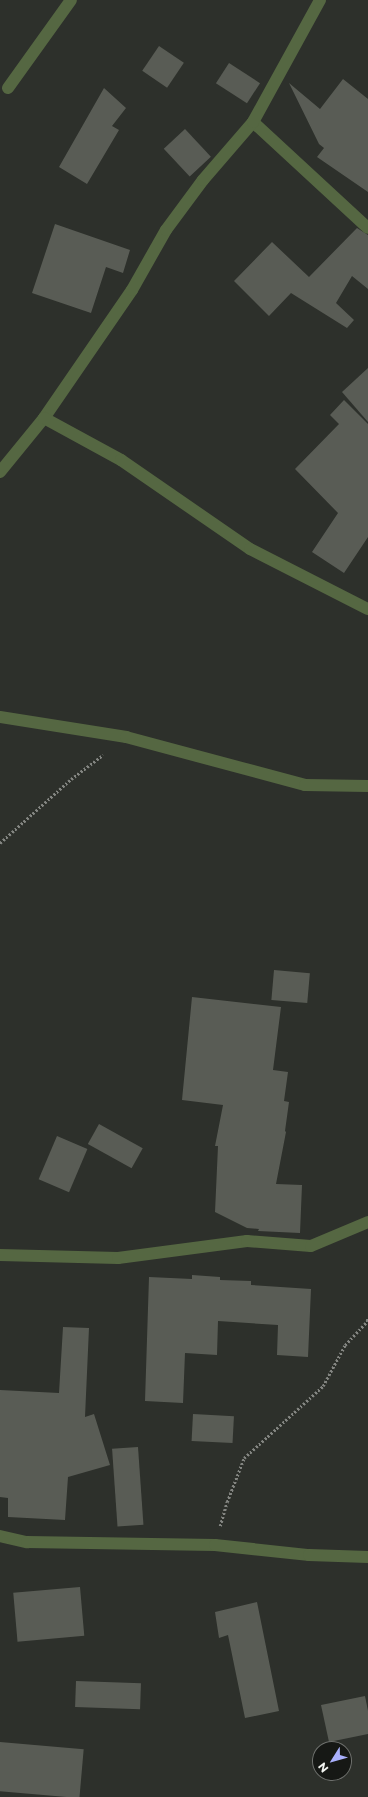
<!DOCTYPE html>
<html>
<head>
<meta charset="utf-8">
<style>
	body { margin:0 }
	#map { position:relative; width:368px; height:1797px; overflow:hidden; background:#2d302b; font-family:Montserrat,sans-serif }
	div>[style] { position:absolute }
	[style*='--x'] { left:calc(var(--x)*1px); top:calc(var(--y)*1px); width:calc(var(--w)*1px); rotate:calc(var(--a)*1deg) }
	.building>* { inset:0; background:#595c55; transform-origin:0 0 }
	.path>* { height:2.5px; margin-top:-1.25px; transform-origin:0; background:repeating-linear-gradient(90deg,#838581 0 2px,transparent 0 4px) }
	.street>* { height:12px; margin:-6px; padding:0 6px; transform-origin:6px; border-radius:6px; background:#556742 }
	span { translate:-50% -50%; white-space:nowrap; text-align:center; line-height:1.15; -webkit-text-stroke:4px #161815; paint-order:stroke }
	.north { position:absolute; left:312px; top:1741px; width:40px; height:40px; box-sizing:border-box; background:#161815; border:1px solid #6e706d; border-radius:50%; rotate:233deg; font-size:11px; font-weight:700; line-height:16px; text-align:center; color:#f3f5f1 }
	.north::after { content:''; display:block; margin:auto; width:14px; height:18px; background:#a9b0fc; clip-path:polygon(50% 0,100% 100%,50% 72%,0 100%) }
</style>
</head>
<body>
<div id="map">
	<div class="building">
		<i style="left:159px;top:46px;width:30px;height:30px;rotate:34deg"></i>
		<i style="left:229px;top:63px;width:37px;height:24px;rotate:33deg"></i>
		<i style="clip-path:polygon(343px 79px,368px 99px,368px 192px,317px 157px,324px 148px,319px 144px,289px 83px,320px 109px)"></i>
		<i style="clip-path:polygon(104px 88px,126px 108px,112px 126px,119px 130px,87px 184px,59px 167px)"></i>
		<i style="left:185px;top:129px;width:38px;height:29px;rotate:47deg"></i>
		<i style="clip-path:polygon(55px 224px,130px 250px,123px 273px,106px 267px,91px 313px,32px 293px)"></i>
		<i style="clip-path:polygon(357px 228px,368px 235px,368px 289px,352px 276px,336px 303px,354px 320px,347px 328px,291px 293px,269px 316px,234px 281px,272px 242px,309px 277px)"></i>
		<i style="clip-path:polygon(368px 368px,368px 422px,342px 392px)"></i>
		<i style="clip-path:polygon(344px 400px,368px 424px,368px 537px,344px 573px,312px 552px,338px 513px,295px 469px,339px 424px,330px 415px)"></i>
		<i style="left:274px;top:970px;width:36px;height:30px;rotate:5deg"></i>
		<i style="clip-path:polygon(192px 997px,281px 1007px,273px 1070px,288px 1072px,284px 1101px,289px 1102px,285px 1131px,286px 1132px,276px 1184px,302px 1185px,300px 1233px,258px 1231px,259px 1229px,247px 1228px,215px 1212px,218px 1146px,215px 1146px,223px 1105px,182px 1100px)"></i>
		<i style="left:99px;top:1124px;width:50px;height:23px;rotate:29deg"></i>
		<i style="left:57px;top:1136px;width:33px;height:47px;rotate:23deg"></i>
		<i style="clip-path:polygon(192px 1275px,220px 1277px,220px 1280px,251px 1281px,251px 1285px,311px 1289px,308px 1357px,277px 1355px,278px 1325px,218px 1321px,217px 1355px,185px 1353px,183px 1403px,145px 1401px,149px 1277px,192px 1279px)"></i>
		<i style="clip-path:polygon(63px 1327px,89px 1328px,85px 1417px,94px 1414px,110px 1465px,68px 1477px,65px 1520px,8px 1517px,8px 1498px,0 1497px,0 1390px,59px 1393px)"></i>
		<i style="left:193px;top:1414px;width:41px;height:27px;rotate:3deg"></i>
		<i style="left:138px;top:1447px;width:78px;height:26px;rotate:86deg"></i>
		<i style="left:80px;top:1587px;width:49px;height:67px;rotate:85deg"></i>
		<i style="clip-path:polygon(257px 1602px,279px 1711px,245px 1718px,228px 1635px,219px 1638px,215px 1612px)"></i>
		<i style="left:76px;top:1681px;width:65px;height:26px;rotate:2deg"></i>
		<i style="clip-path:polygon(365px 1696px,368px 1711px,368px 1734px,329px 1742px,321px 1705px)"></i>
		<i style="left:0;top:1742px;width:84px;height:49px;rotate:5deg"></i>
	</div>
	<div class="path">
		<i style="--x:0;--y:843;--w:96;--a:-42"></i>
		<i style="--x:71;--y:779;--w:40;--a:-37"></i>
		<i style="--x:220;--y:1526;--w:25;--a:-74"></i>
		<i style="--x:227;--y:1502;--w:47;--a:-68.9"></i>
		<i style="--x:244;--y:1458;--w:107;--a:-42.3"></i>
		<i style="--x:323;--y:1386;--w:47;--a:-61.8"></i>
		<i style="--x:345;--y:1345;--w:33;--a:-47"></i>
		<i style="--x:367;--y:1321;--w:4;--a:-76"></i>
	</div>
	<div class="street">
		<i style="--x:8;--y:88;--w:108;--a:-54.4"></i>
		<i style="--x:253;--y:122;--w:156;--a:42.7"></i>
		<i style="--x:44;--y:418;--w:155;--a:-55.5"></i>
		<i style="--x:132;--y:290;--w:69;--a:-60.5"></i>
		<i style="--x:166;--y:230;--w:62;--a:-53.5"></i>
		<i style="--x:203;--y:180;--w:77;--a:-49.2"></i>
		<i style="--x:253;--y:122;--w:139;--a:-61.2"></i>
		<i style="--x:0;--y:472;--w:70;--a:-50.8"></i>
		<i style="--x:44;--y:418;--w:88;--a:28.6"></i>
		<i style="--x:121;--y:460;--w:157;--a:34.6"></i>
		<i style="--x:250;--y:549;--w:132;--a:27"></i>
		<i style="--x:0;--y:717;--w:128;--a:9"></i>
		<i style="--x:126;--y:737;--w:185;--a:15"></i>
		<i style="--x:305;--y:785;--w:63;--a:0.9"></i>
		<i style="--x:0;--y:1255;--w:118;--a:1.5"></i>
		<i style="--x:118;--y:1258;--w:130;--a:-7.5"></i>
		<i style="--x:247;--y:1241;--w:64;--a:4.5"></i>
		<i style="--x:311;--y:1246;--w:62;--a:-22.8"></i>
		<i style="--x:0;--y:1536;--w:28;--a:13"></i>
		<i style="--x:27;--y:1542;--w:188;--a:0.9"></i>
		<i style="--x:215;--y:1545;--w:95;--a:6.1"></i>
		<i style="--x:309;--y:1555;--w:59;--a:1.9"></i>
	</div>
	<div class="north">N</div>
</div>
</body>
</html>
